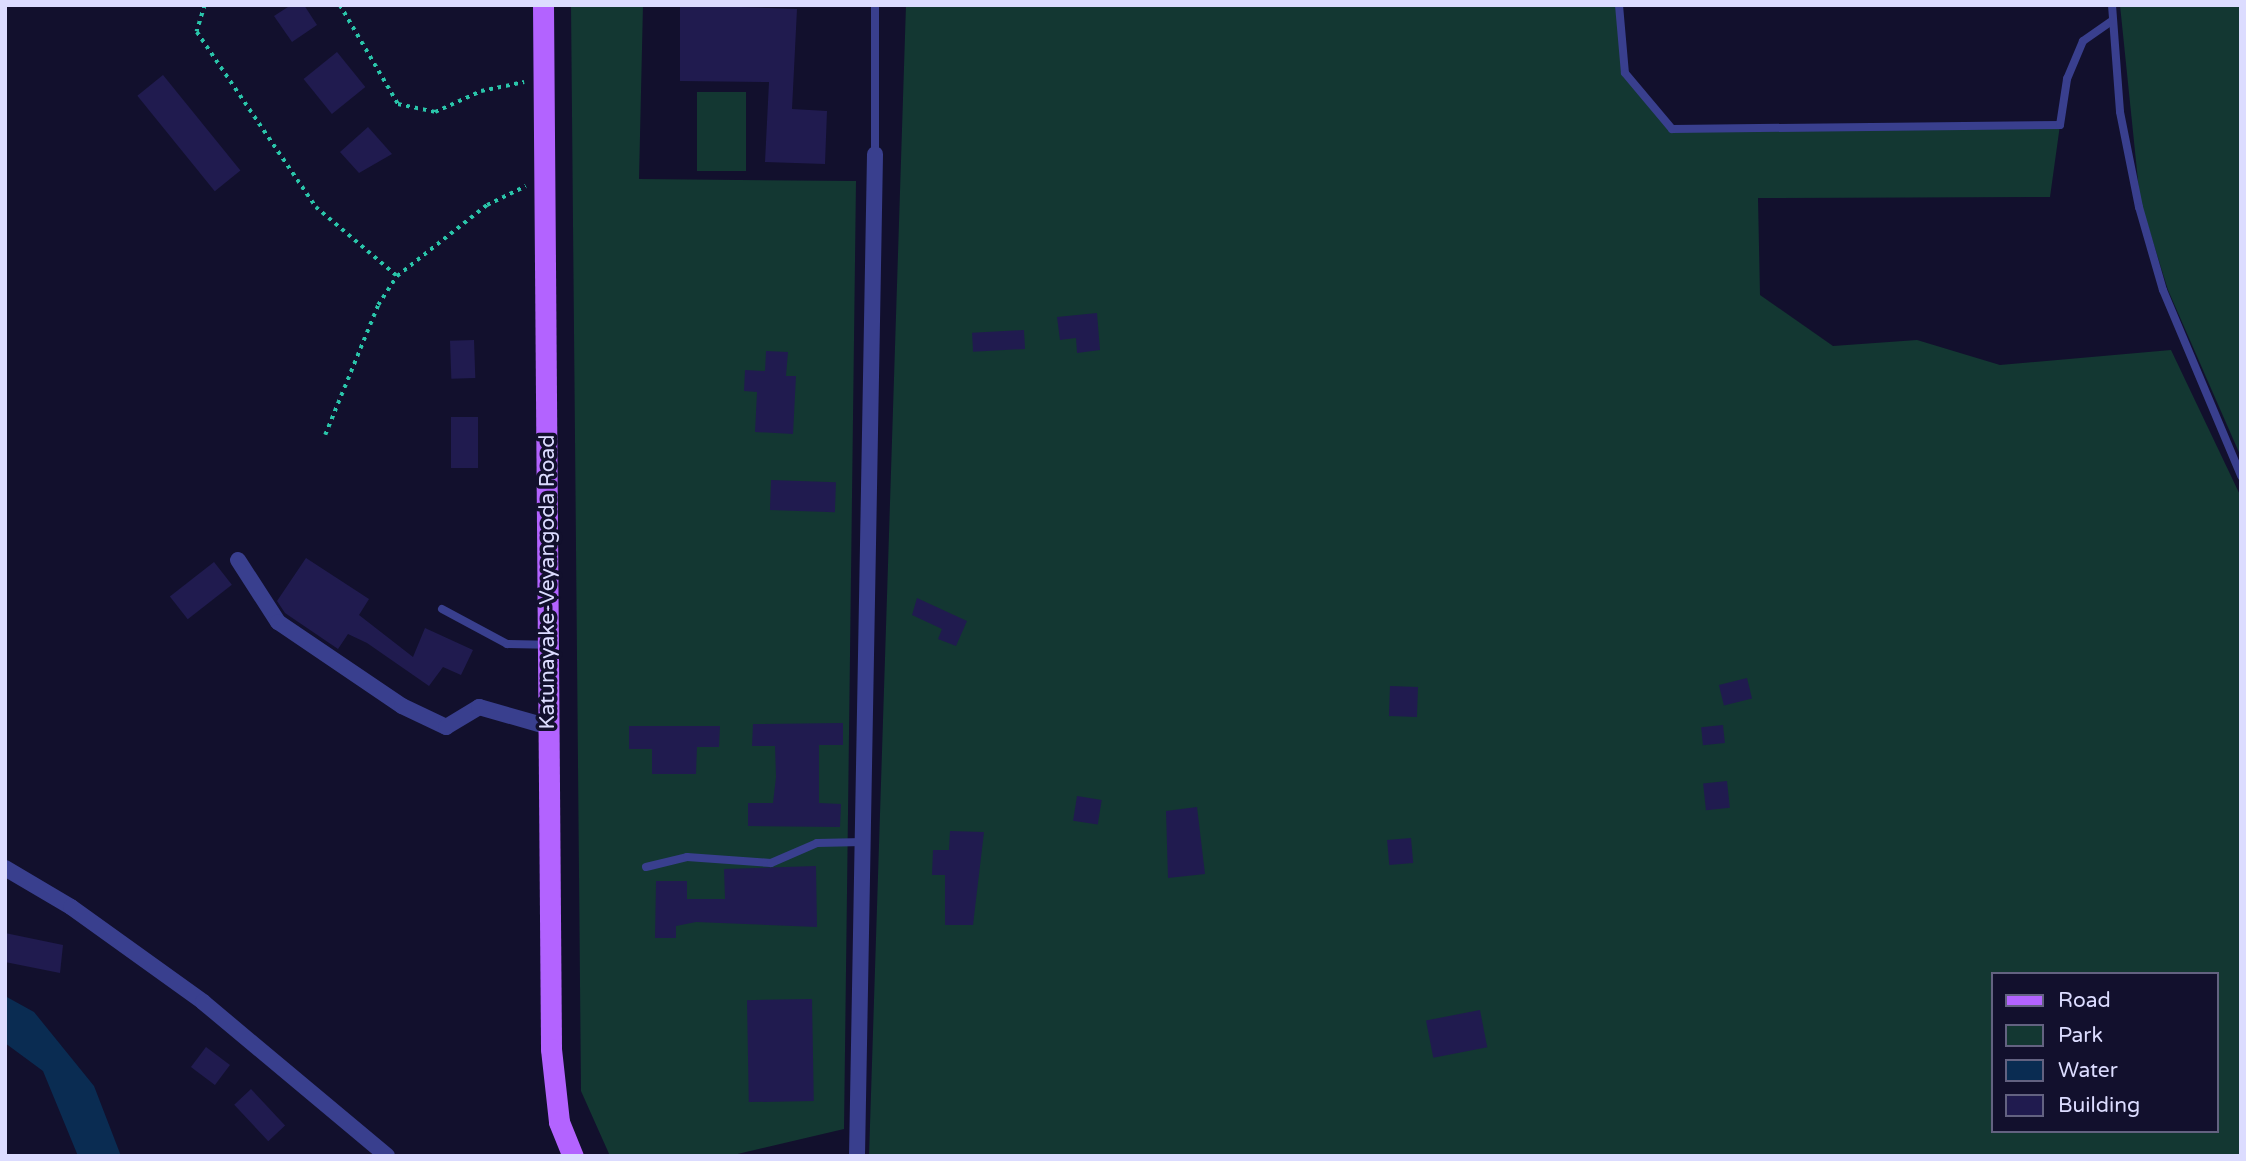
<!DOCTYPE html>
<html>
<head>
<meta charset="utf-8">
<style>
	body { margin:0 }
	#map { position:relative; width:2246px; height:1161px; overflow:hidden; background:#12102d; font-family:"Varela Round",sans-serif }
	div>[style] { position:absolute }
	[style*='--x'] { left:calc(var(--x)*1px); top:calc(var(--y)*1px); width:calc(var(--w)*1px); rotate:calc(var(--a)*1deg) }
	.green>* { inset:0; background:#133732; transform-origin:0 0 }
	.water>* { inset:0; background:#0a2c52 }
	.building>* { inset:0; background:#201b4f; transform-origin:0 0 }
	.path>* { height:3.5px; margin-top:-1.75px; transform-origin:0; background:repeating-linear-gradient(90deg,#2ac5aa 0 3.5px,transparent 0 8.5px) }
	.lane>* { height:8px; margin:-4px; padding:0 4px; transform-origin:4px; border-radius:4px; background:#393f8e }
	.street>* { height:16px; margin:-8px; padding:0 8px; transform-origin:8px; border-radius:8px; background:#393f8e }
	.primary>* { height:21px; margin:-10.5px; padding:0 10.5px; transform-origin:10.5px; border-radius:10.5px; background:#b363ff }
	span { translate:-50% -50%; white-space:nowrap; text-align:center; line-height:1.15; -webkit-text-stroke:7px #12102d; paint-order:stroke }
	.street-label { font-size:21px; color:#dcdcff }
	.frame { position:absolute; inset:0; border:7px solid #dcdcff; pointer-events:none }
	.legend { position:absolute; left:1991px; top:972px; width:228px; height:161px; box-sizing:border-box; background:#12102d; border:2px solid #636281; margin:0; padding:9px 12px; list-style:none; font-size:21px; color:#dcdcff }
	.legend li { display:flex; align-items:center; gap:14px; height:35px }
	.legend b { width:35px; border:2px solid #636281 }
</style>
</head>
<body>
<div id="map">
	<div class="green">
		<i style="clip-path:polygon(571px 5px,643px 5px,639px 179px,856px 181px,844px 1129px,729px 1156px,610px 1156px,581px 1091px)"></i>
		<i style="clip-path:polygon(evenodd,906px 5px,1619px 5px,1625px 73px,1672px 129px,2060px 125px,2050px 197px,1758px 198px,1760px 295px,1833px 346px,1917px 340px,2000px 365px,2171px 350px,2241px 497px,2241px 1156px,869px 1156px,906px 5px,1992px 974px,2216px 974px,2216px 1131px,1992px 1131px,1992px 974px)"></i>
		<i style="clip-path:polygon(2120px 5px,2241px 5px,2241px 457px,2168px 290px,2140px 200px)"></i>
		<i style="left:746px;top:92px;width:79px;height:49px;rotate:90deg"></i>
	</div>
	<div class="water">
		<i style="clip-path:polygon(5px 996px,34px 1012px,94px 1086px,121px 1156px,78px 1156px,43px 1071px,5px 1043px)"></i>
	</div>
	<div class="building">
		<i style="clip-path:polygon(291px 5px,304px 5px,317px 25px,292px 42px,274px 16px)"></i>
		<i style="clip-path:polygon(680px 5px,797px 9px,792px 109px,827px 111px,825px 164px,765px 162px,769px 82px,680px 81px)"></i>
		<i style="left:337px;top:52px;width:45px;height:43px;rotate:51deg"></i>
		<i style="left:163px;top:75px;width:123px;height:33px;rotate:51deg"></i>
		<i style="clip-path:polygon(368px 127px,392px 154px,359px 173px,340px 152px)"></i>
		<i style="clip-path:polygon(1097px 313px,1100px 350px,1077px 353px,1076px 338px,1060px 340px,1057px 317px)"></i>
		<i style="left:1024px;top:330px;width:19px;height:52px;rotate:87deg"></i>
		<i style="left:474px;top:340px;width:38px;height:24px;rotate:88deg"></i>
		<i style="clip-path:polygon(766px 351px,788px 352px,786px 376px,796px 376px,793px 434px,755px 432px,757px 392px,744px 391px,745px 370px,765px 371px)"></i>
		<i style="left:451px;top:417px;width:27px;height:51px"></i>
		<i style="left:771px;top:480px;width:65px;height:30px;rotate:2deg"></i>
		<i style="clip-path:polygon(306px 558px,369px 599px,359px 615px,413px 657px,425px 628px,473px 650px,461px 675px,443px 667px,429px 686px,367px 643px,348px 634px,338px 649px,285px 613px,277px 601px)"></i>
		<i style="left:214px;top:562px;width:29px;height:56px;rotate:52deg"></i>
		<i style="clip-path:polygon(917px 598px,967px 621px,956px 646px,938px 639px,942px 629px,912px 615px)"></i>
		<i style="left:1747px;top:678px;width:21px;height:29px;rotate:76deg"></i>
		<i style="left:1390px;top:686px;width:28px;height:30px;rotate:2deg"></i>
		<i style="clip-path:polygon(843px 723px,843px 745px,819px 745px,819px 803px,841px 804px,840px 827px,748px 826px,748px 803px,773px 803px,776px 777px,775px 746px,752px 746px,753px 724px)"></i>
		<i style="left:1723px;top:725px;width:18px;height:22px;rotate:84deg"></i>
		<i style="clip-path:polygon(629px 726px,720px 726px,719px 747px,697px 747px,696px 774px,652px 774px,652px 749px,629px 749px)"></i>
		<i style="left:1727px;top:781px;width:27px;height:24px;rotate:84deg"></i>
		<i style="left:1077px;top:796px;width:25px;height:25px;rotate:9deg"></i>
		<i style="clip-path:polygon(1197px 807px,1205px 874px,1168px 878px,1166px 811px)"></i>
		<i style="clip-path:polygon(950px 831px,984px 832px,973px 925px,945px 925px,945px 875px,932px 875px,933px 850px,949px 850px)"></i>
		<i style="left:1411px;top:838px;width:25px;height:24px;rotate:85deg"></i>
		<i style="clip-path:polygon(816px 866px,817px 927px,696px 922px,676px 926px,676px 938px,655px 938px,656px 881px,687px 881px,687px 899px,725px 899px,724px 869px)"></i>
		<i style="clip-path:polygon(5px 933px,63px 945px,60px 973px,5px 962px)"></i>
		<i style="left:812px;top:999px;width:102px;height:65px;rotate:89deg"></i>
		<i style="left:1480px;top:1010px;width:38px;height:55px;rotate:79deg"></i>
		<i style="left:206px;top:1047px;width:30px;height:25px;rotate:37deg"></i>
		<i style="left:251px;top:1089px;width:50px;height:23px;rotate:47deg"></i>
	</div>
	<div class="path">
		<i style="--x:205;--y:5;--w:28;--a:107"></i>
		<i style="--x:197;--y:32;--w:212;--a:55.8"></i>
		<i style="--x:316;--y:207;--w:105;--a:40.4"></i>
		<i style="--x:340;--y:5;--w:115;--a:59.6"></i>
		<i style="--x:398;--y:104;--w:38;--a:12"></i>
		<i style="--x:435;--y:112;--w:51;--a:-24.5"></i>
		<i style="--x:481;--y:91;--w:44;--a:-11.8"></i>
		<i style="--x:325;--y:435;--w:140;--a:-67.8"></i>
		<i style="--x:378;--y:305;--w:35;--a:-57"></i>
		<i style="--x:397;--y:276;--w:115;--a:-38.3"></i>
		<i style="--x:487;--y:205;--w:43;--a:-26"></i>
	</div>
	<div class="lane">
		<i style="--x:875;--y:5;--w:149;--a:90"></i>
		<i style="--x:1619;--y:5;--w:68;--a:85"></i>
		<i style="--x:1625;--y:73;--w:73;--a:50"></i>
		<i style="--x:1672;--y:129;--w:388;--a:-0.6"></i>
		<i style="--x:2060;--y:125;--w:47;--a:-81.3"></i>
		<i style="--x:2067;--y:79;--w:41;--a:-67.2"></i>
		<i style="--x:2083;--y:41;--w:35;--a:-35"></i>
		<i style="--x:2112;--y:5;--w:107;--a:85.7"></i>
		<i style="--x:2120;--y:112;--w:97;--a:78.7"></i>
		<i style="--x:2139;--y:207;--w:86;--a:73.9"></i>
		<i style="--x:2163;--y:290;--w:202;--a:67.2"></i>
		<i style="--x:442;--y:609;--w:74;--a:28.3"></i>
		<i style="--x:507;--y:644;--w:39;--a:1"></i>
		<i style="--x:646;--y:867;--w:42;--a:-13.7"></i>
		<i style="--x:687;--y:857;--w:84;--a:4.1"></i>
		<i style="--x:771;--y:863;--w:50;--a:-23.5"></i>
		<i style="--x:817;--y:843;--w:46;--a:-1.2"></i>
	</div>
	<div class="street">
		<i style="--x:238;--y:560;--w:74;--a:57.2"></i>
		<i style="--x:278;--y:622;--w:150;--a:34.1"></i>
		<i style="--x:402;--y:706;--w:49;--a:25.5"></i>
		<i style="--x:446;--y:727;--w:39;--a:-31"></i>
		<i style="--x:479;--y:707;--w:73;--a:15.9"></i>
		<i style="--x:5;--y:868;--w:77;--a:30.6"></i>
		<i style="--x:71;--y:907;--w:163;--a:35.7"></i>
		<i style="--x:203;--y:1002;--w:240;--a:39.9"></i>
		<i style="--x:857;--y:1156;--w:1002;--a:-88.97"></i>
	</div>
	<div class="primary">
		<i style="--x:543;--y:5;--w:1044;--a:89.56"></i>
		<i style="--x:551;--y:1049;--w:73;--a:83.7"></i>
		<i style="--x:559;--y:1122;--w:37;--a:68"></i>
	</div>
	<div class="street-label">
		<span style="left:548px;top:582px;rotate:-90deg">Katunayake-Veyangoda Road</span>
	</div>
	<div class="frame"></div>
	<ul class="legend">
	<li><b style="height:9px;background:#b363ff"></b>Road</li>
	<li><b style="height:19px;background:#133732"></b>Park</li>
	<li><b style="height:19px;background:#0a2c52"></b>Water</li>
	<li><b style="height:19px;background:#201b4f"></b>Building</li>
	</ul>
</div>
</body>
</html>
